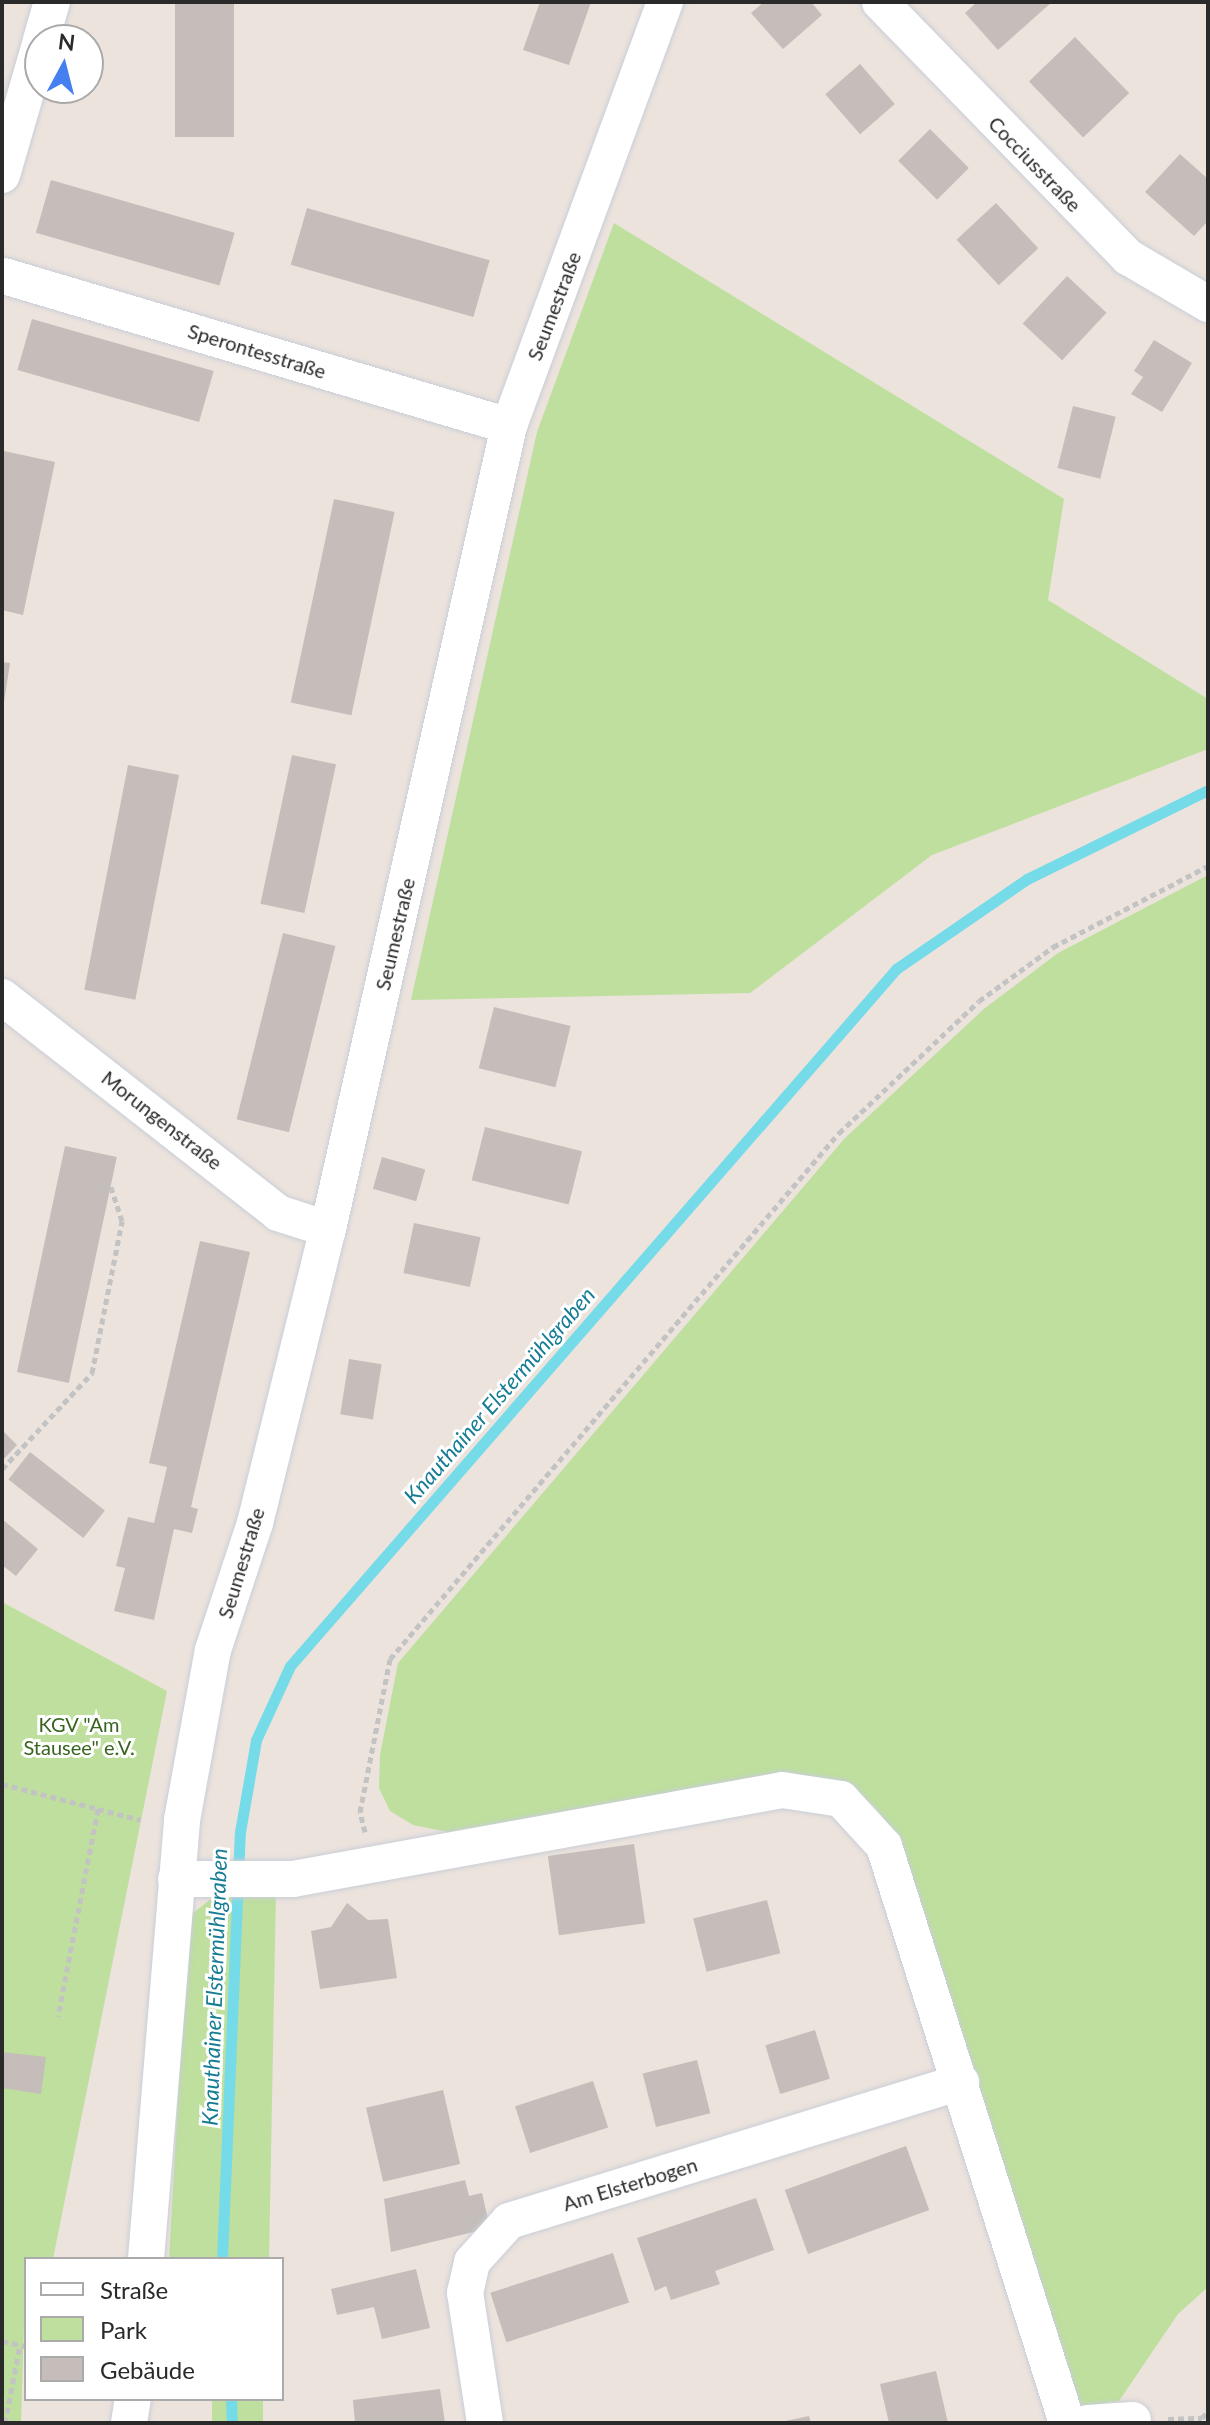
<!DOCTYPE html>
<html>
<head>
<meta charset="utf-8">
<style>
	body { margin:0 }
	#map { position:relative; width:1210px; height:2425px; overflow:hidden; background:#ece3dd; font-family:Lato,sans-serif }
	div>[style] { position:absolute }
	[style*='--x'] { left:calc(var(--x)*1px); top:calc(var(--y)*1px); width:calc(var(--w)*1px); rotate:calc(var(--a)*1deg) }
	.green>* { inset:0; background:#bedf9d; transform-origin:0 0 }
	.stream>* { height:11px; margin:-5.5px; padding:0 5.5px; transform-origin:5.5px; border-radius:5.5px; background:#76dbe8 }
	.building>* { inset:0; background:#c4bdba; transform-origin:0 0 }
	.path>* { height:5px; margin-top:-2.5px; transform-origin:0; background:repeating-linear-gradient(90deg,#c3c3c3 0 6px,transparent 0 10px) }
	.roads { filter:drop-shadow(0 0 2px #c9ced7) drop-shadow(0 0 2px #c9ced7) }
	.minor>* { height:36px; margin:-18px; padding:0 18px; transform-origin:18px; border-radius:18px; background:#fff }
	span { translate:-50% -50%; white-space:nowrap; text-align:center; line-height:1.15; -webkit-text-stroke:6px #fff; paint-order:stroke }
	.street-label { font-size:20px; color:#2a2a2a }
	.park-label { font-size:20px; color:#37641e }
	.water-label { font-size:22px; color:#157c94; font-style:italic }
	.frame { position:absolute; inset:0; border:4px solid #2a2a2a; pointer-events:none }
	.legend { position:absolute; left:24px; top:2257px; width:260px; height:144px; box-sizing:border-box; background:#fff; border:2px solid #aaa; margin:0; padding:10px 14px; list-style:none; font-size:24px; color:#2a2a2a }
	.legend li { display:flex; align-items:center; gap:16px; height:40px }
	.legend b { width:40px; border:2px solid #aaa }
	.north { position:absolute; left:24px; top:24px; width:80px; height:80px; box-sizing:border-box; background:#fff; border:2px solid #aaa; border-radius:50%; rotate:7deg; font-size:22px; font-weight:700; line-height:32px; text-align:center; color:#2a2a2a }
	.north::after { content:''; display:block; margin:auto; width:28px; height:36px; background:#4680f0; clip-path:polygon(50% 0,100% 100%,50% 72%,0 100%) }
</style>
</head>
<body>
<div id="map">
	<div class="green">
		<i style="clip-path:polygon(614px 223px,1064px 499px,1048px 600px,1208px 699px,1208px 749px,932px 855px,750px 993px,411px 1000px,537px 432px)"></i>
		<i style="clip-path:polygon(1208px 875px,1208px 2287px,1178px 2314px,1119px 2401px,1077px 2407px,896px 1840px,874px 1806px,850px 1788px,781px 1776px,448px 1832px,413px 1825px,390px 1811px,379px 1788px,380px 1755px,398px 1663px,845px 1138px,985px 1008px,1058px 953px)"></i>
		<i style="clip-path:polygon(2px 1602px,167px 1691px,53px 2259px,26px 2259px,21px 2423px,2px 2423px)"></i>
		<i style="clip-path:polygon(221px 1891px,276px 1891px,269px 2259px,169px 2259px,188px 1917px)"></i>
		<i style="left:212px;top:2399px;width:51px;height:24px"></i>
	</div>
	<div class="stream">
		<i style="--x:222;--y:2259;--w:427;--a:-87.6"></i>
		<i style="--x:240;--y:1832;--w:93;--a:-80.1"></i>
		<i style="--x:256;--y:1740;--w:81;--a:-65.3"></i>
		<i style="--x:290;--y:1666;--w:924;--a:-48.99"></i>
		<i style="--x:896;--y:969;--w:159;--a:-34.5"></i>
		<i style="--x:1027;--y:879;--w:202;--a:-26.2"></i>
		<i style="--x:231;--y:2399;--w:24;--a:88"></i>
	</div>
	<div class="building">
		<i style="left:175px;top:2px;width:59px;height:135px"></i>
		<i style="clip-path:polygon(540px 2px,591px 2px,569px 65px,523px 50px)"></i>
		<i style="clip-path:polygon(764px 2px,811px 2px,822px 15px,783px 49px,751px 13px)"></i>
		<i style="clip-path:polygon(977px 2px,1052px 2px,998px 50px,965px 13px)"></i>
		<i style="left:1075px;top:37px;width:78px;height:64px;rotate:46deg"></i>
		<i style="left:860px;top:64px;width:53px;height:46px;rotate:49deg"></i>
		<i style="left:930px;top:129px;width:55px;height:45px;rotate:45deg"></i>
		<i style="clip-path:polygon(1180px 154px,1208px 179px,1208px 221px,1194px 236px,1145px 192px)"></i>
		<i style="left:51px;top:180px;width:191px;height:55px;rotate:16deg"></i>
		<i style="left:996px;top:203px;width:62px;height:54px;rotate:47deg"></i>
		<i style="left:307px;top:208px;width:190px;height:59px;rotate:16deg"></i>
		<i style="left:1067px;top:276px;width:54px;height:65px;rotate:43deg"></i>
		<i style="left:32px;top:319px;width:189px;height:53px;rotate:16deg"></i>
		<i style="clip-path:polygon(1154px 340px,1192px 363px,1162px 412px,1131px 394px,1143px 377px,1134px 371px)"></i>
		<i style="left:1073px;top:406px;width:44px;height:64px;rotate:14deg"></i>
		<i style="clip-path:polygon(4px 451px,55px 462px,23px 615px,2px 610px)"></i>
		<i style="left:334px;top:499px;width:62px;height:208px;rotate:12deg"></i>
		<i style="clip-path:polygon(2px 662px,10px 663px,4px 702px,2px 702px)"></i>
		<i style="left:292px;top:755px;width:45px;height:152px;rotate:12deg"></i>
		<i style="left:128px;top:765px;width:52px;height:229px;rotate:11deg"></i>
		<i style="left:283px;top:933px;width:54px;height:192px;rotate:14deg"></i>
		<i style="left:494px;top:1007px;width:79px;height:63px;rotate:14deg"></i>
		<i style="left:485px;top:1127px;width:100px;height:55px;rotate:14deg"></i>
		<i style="left:65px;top:1146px;width:53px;height:231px;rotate:12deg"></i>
		<i style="left:382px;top:1157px;width:45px;height:33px;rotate:16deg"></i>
		<i style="left:414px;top:1223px;width:68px;height:51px;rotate:12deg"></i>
		<i style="clip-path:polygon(200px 1241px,250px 1252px,191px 1507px,198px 1509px,192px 1533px,174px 1529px,154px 1620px,114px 1611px,125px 1568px,116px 1566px,128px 1517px,154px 1523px,167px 1467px,149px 1463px)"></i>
		<i style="left:349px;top:1359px;width:33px;height:56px;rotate:9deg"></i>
		<i style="clip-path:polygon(2px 1430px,17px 1445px,2px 1461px)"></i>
		<i style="left:30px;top:1452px;width:95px;height:35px;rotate:38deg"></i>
		<i style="clip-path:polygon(2px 1519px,38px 1549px,16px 1576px,2px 1565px)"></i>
		<i style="left:634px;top:1844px;width:80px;height:87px;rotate:82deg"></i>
		<i style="left:767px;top:1900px;width:55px;height:76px;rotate:76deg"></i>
		<i style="clip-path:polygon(347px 1903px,368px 1920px,388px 1919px,397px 1978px,320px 1989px,311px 1931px,331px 1927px)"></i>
		<i style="left:815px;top:2030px;width:51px;height:52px;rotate:73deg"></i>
		<i style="clip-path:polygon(2px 2052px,46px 2057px,41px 2094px,2px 2088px)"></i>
		<i style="left:697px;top:2060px;width:55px;height:56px;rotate:76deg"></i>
		<i style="left:593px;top:2081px;width:49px;height:82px;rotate:72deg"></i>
		<i style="left:443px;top:2090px;width:76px;height:79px;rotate:77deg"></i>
		<i style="left:906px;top:2146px;width:68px;height:129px;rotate:70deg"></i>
		<i style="clip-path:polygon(465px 2180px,469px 2196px,482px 2193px,490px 2228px,391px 2252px,384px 2199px)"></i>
		<i style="clip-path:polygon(756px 2198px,774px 2250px,715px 2271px,720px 2284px,671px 2300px,666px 2286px,655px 2291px,637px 2238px)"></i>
		<i style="left:613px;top:2253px;width:52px;height:129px;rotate:72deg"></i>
		<i style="clip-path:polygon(416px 2269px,430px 2328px,382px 2339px,374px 2307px,337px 2315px,331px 2289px)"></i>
		<i style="clip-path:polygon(936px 2371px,948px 2423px,889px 2423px,880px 2384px)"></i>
		<i style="clip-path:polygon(440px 2389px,445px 2423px,355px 2423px,353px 2400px)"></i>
		<i style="clip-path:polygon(809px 2416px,811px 2423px,782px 2423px,781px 2422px)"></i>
	</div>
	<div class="path">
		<i style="--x:2;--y:1469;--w:132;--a:-46.8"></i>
		<i style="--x:92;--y:1373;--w:155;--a:-78.8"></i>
		<i style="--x:122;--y:1221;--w:36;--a:-108"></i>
		<i style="--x:2;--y:1784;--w:99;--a:14.6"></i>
		<i style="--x:98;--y:1809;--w:211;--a:100.9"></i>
		<i style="--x:98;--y:1809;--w:44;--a:14.3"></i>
		<i style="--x:365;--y:1832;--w:21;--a:-104"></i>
		<i style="--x:360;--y:1812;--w:156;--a:-78.9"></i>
		<i style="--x:390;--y:1659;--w:692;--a:-49.52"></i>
		<i style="--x:839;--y:1133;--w:192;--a:-43.3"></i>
		<i style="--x:979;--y:1001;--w:92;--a:-36.1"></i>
		<i style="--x:1053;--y:947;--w:175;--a:-27.6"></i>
		<i style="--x:2;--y:2341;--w:25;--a:12"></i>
		<i style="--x:1168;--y:2419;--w:34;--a:-2"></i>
		<i style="--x:1202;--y:2418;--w:9;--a:-49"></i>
		<i style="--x:5;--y:2423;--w:79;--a:-79.1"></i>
	</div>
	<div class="roads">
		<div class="minor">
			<i style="--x:880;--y:2;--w:356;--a:45.8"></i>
			<i style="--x:1128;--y:257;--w:93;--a:30.4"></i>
			<i style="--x:41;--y:40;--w:40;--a:-74"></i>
			<i style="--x:2;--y:175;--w:136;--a:-73.8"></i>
			<i style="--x:4;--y:276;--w:527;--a:16.54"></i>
			<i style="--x:2;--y:997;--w:350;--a:38"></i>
			<i style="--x:278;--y:1213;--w:52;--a:17.7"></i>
			<i style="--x:176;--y:1879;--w:117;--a:0"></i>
			<i style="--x:293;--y:1879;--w:497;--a:-10.3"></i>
			<i style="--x:782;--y:1790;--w:60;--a:8.7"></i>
			<i style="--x:841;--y:1799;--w:64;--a:47.5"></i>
			<i style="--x:884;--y:1846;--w:605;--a:72.4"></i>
			<i style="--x:146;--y:2259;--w:440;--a:-85.3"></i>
			<i style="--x:182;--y:1820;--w:173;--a:-79.7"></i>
			<i style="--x:213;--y:1650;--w:134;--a:-71.7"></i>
			<i style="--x:255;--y:1523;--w:303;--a:-76.1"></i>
			<i style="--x:328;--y:1229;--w:823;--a:-77.3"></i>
			<i style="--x:509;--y:426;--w:452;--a:-69.8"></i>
			<i style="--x:129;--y:2423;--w:24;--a:-81"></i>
			<i style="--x:485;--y:2423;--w:132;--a:-98.7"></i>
			<i style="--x:465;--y:2293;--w:32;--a:-77"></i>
			<i style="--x:472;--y:2262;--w:55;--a:-47.9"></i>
			<i style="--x:509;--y:2221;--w:473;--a:-17.1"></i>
			<i style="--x:1088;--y:2423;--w:45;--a:-3.8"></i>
		</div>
	</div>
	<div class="street-label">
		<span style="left:1035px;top:164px;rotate:46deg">Cocciusstraße</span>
		<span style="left:554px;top:306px;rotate:-69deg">Seumestraße</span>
		<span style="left:257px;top:351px;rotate:17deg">Sperontesstraße</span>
		<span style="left:395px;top:934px;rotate:-77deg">Seumestraße</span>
		<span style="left:162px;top:1120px;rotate:38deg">Morungenstraße</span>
		<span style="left:241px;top:1563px;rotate:-73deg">Seumestraße</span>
		<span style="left:630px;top:2184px;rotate:-17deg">Am Elsterbogen</span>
	</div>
	<div class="park-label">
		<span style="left:79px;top:1736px">KGV "Am<br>Stausee" e.V.</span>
	</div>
	<div class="water-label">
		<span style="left:499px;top:1395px;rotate:-49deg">Knauthainer Elstermühlgraben</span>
		<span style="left:214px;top:1987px;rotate:-88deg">Knauthainer Elstermühlgraben</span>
	</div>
	<div class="frame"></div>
	<ul class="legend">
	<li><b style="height:10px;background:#fff"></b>Straße</li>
	<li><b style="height:22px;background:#bedf9d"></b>Park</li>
	<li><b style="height:22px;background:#c4bdba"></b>Gebäude</li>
	</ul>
	<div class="north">N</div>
</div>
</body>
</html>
